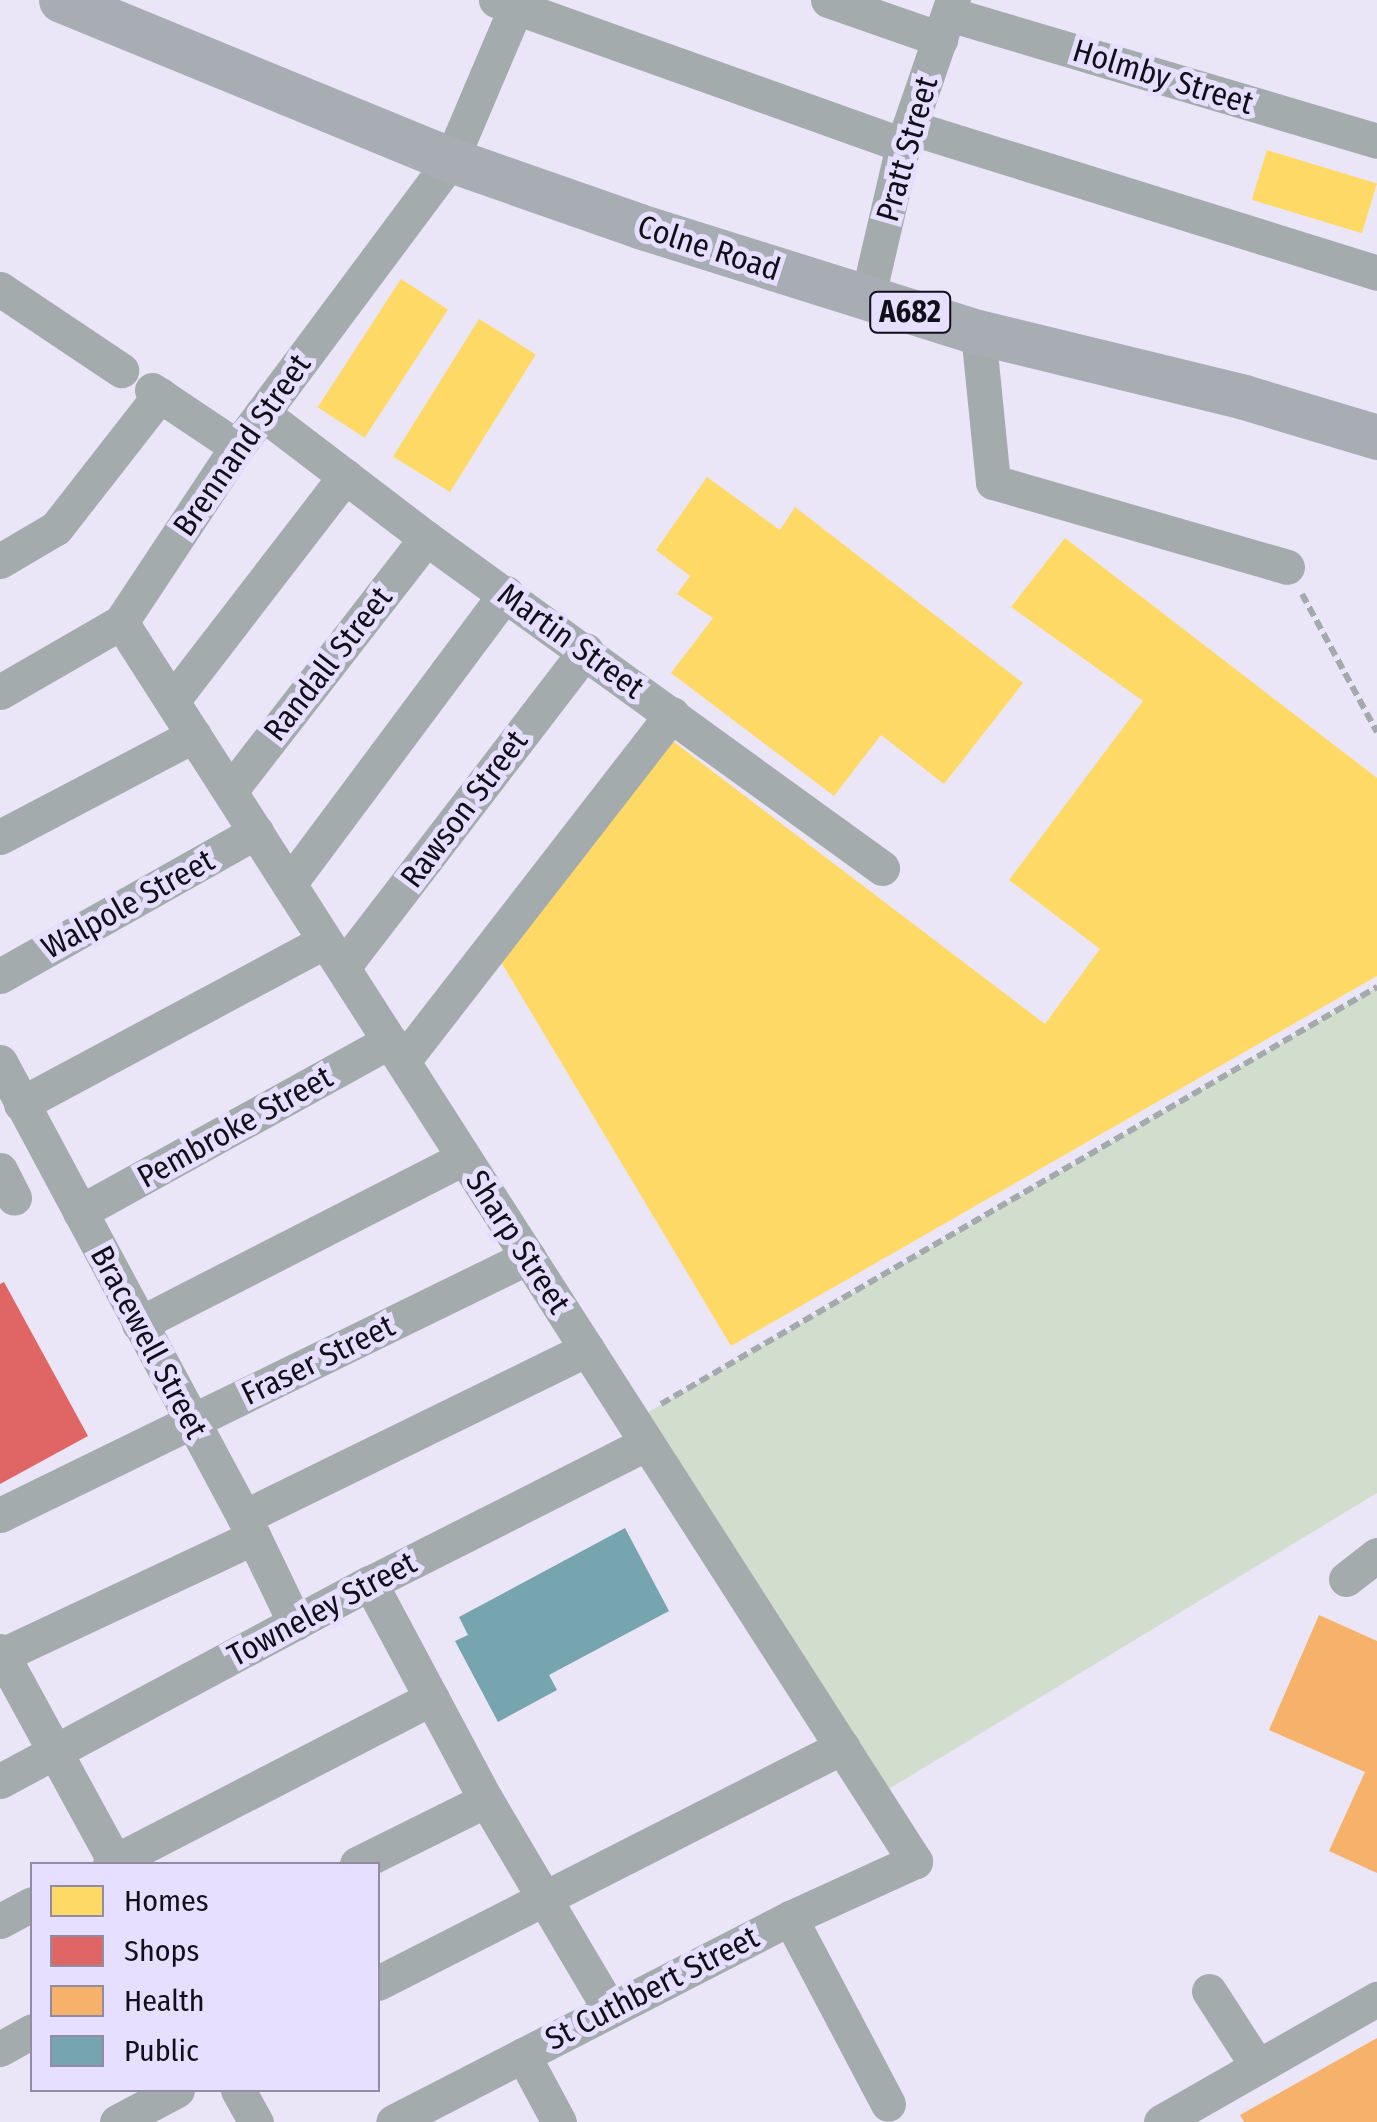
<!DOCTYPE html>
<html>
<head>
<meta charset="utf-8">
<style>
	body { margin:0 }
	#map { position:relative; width:1377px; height:2122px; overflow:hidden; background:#eae6f8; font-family:"Fira Sans Condensed",sans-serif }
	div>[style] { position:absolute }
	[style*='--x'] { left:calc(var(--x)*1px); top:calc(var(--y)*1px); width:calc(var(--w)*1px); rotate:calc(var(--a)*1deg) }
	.green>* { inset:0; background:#d1dece }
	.homes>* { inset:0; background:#ffd966; transform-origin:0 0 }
	.shops>* { inset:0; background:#e06666 }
	.health>* { inset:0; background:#f6b26b }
	.public>* { inset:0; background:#76a5af }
	.path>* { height:6px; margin-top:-3px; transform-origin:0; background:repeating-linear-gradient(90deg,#a3a9ac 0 10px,transparent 0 15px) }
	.minor>* { height:35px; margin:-17.5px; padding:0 17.5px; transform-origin:17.5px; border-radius:17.5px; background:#a4abad }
	.major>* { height:45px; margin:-22.5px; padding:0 22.5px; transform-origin:22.5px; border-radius:22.5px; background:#a7adb3 }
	span { translate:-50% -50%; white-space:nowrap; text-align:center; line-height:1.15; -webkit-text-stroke:10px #e6dfff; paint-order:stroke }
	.shield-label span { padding:2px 8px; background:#e6dfff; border:2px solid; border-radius:8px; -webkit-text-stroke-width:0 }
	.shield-label { font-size:30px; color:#120f1a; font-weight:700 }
	.street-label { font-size:32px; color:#120f1a }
	.legend { position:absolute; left:30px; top:1862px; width:350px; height:230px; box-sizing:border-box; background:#e6dfff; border:2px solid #918ca3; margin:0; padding:12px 18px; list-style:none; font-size:30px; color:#120f1a }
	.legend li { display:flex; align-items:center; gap:20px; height:50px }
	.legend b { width:50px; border:2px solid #918ca3 }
</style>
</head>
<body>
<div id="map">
	<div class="green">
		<i style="clip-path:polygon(1377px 987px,1377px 1493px,874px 1798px,633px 1421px)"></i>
	</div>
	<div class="homes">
		<i style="left:1267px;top:150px;width:115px;height:52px;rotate:17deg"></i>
		<i style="left:401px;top:279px;width:56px;height:153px;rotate:33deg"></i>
		<i style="left:479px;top:319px;width:67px;height:162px;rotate:32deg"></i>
		<i style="clip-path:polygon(707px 477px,780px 530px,795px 507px,1023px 683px,944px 784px,881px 735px,834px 796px,671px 673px,713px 618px,677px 594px,690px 576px,656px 550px)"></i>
		<i style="clip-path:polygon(1065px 538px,1377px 778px,1377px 976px,731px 1346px,501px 962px,670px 739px,1045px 1024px,1100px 949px,1009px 880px,1143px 701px,1011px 607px)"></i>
	</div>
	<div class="shops">
		<i style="clip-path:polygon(4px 1282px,88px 1436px,0 1484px,0 1284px)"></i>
	</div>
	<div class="health">
		<i style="clip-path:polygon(1319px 1615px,1377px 1641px,1377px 1873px,1329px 1851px,1365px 1772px,1269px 1730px)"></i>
		<i style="clip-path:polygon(1377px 2038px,1377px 2122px,1244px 2122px,1240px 2115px)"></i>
	</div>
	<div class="public">
		<i style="clip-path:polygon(625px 1528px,669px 1611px,549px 1675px,557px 1690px,498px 1722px,455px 1641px,468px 1635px,459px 1617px)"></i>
	</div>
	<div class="path">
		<i style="--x:1302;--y:594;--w:157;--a:61.5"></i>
		<i style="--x:661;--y:1404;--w:829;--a:-30.22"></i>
	</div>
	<div class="minor">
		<i style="--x:496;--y:0;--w:432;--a:19.6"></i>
		<i style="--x:828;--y:0;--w:119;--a:19.2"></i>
		<i style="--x:949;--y:14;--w:446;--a:16.5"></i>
		<i style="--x:909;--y:127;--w:490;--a:17.3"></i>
		<i style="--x:0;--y:289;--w:146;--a:33.8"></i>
		<i style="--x:867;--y:300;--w:159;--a:-76.9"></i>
		<i style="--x:903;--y:145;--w:153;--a:-71"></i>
		<i style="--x:978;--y:332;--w:151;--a:84.3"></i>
		<i style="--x:993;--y:482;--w:306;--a:16.1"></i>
		<i style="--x:152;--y:390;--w:102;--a:33.8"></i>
		<i style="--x:262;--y:413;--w:206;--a:37.3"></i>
		<i style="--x:426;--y:538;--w:563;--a:35.89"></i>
		<i style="--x:0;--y:561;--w:65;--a:-30.5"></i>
		<i style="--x:56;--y:528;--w:169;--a:-52"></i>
		<i style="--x:121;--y:622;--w:1472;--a:57.35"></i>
		<i style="--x:915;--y:1861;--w:137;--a:155.5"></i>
		<i style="--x:790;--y:1918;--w:446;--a:152.8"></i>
		<i style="--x:0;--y:692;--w:140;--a:-30"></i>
		<i style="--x:121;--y:622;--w:210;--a:-56.5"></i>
		<i style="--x:237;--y:447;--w:358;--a:-53.3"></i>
		<i style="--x:451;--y:160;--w:174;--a:-67"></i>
		<i style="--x:172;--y:701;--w:284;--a:-52.4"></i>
		<i style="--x:230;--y:791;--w:320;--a:-52.2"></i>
		<i style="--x:0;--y:837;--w:219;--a:-27.7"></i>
		<i style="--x:289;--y:884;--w:363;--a:-53.3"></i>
		<i style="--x:343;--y:967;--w:399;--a:-52.5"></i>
		<i style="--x:0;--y:976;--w:294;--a:-29.4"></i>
		<i style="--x:403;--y:1061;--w:439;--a:-52.2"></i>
		<i style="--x:0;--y:1062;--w:516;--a:61.8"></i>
		<i style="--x:244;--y:1517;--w:118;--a:64.3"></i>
		<i style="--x:21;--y:1104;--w:345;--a:-28.2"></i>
		<i style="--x:0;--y:1170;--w:31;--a:63"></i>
		<i style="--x:80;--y:1212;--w:354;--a:-28.9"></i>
		<i style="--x:139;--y:1324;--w:365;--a:-27.1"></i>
		<i style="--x:0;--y:1515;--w:588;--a:-26.04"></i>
		<i style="--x:244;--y:1517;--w:382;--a:-26.1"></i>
		<i style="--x:1346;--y:1579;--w:39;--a:-38"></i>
		<i style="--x:370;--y:1583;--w:246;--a:61.9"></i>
		<i style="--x:486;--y:1800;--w:244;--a:59.4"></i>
		<i style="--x:0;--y:1651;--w:243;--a:61.4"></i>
		<i style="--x:0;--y:1656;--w:280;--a:-25.1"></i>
		<i style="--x:0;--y:1781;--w:420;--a:-28.2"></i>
		<i style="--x:370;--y:1583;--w:310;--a:-26.8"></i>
		<i style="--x:110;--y:1864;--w:362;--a:-27.3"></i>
		<i style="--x:357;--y:1864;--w:144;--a:-26.4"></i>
		<i style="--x:790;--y:1918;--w:210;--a:62.2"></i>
		<i style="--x:0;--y:1921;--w:36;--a:-28"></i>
		<i style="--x:378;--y:1983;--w:521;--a:-26.96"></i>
		<i style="--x:1209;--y:1991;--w:90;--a:57.2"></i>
		<i style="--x:0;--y:2049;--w:37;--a:-29"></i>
		<i style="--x:523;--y:2055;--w:76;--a:61.8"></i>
		<i style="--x:238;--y:2090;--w:37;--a:61"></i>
		<i style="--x:117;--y:2122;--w:68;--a:-28.1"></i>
		<i style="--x:1161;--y:2122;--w:249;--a:-29.7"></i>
	</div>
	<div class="major">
		<i style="--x:61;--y:0;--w:422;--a:22.3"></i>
		<i style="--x:451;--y:160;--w:199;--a:19.3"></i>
		<i style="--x:639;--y:226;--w:355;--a:17.4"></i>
		<i style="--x:978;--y:332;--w:274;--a:13.7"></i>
		<i style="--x:1244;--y:397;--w:139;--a:16.7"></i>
	</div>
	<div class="shield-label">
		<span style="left:910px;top:312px">A682</span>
	</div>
	<div class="street-label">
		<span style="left:1163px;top:77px;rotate:17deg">Holmby Street</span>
		<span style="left:907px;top:149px;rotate:-74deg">Pratt Street</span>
		<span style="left:709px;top:248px;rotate:18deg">Colne Road</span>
		<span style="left:242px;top:445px;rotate:-55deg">Brennand Street</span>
		<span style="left:571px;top:641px;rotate:36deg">Martin Street</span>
		<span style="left:328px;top:664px;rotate:-52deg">Randall Street</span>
		<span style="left:464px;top:809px;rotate:-53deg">Rawson Street</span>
		<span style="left:128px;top:904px;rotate:-29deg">Walpole Street</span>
		<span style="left:235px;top:1127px;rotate:-29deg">Pembroke Street</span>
		<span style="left:518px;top:1242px;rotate:57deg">Sharp Street</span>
		<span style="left:149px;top:1342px;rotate:62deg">Bracewell Street</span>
		<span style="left:318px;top:1360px;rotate:-26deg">Fraser Street</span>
		<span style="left:322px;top:1609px;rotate:-28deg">Towneley Street</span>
		<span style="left:652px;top:1988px;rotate:-27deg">St Cuthbert Street</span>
	</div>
	<ul class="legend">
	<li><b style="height:28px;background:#ffd966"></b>Homes</li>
	<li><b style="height:28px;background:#e06666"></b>Shops</li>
	<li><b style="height:28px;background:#f6b26b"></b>Health</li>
	<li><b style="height:28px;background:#76a5af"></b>Public</li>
	</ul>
</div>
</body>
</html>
